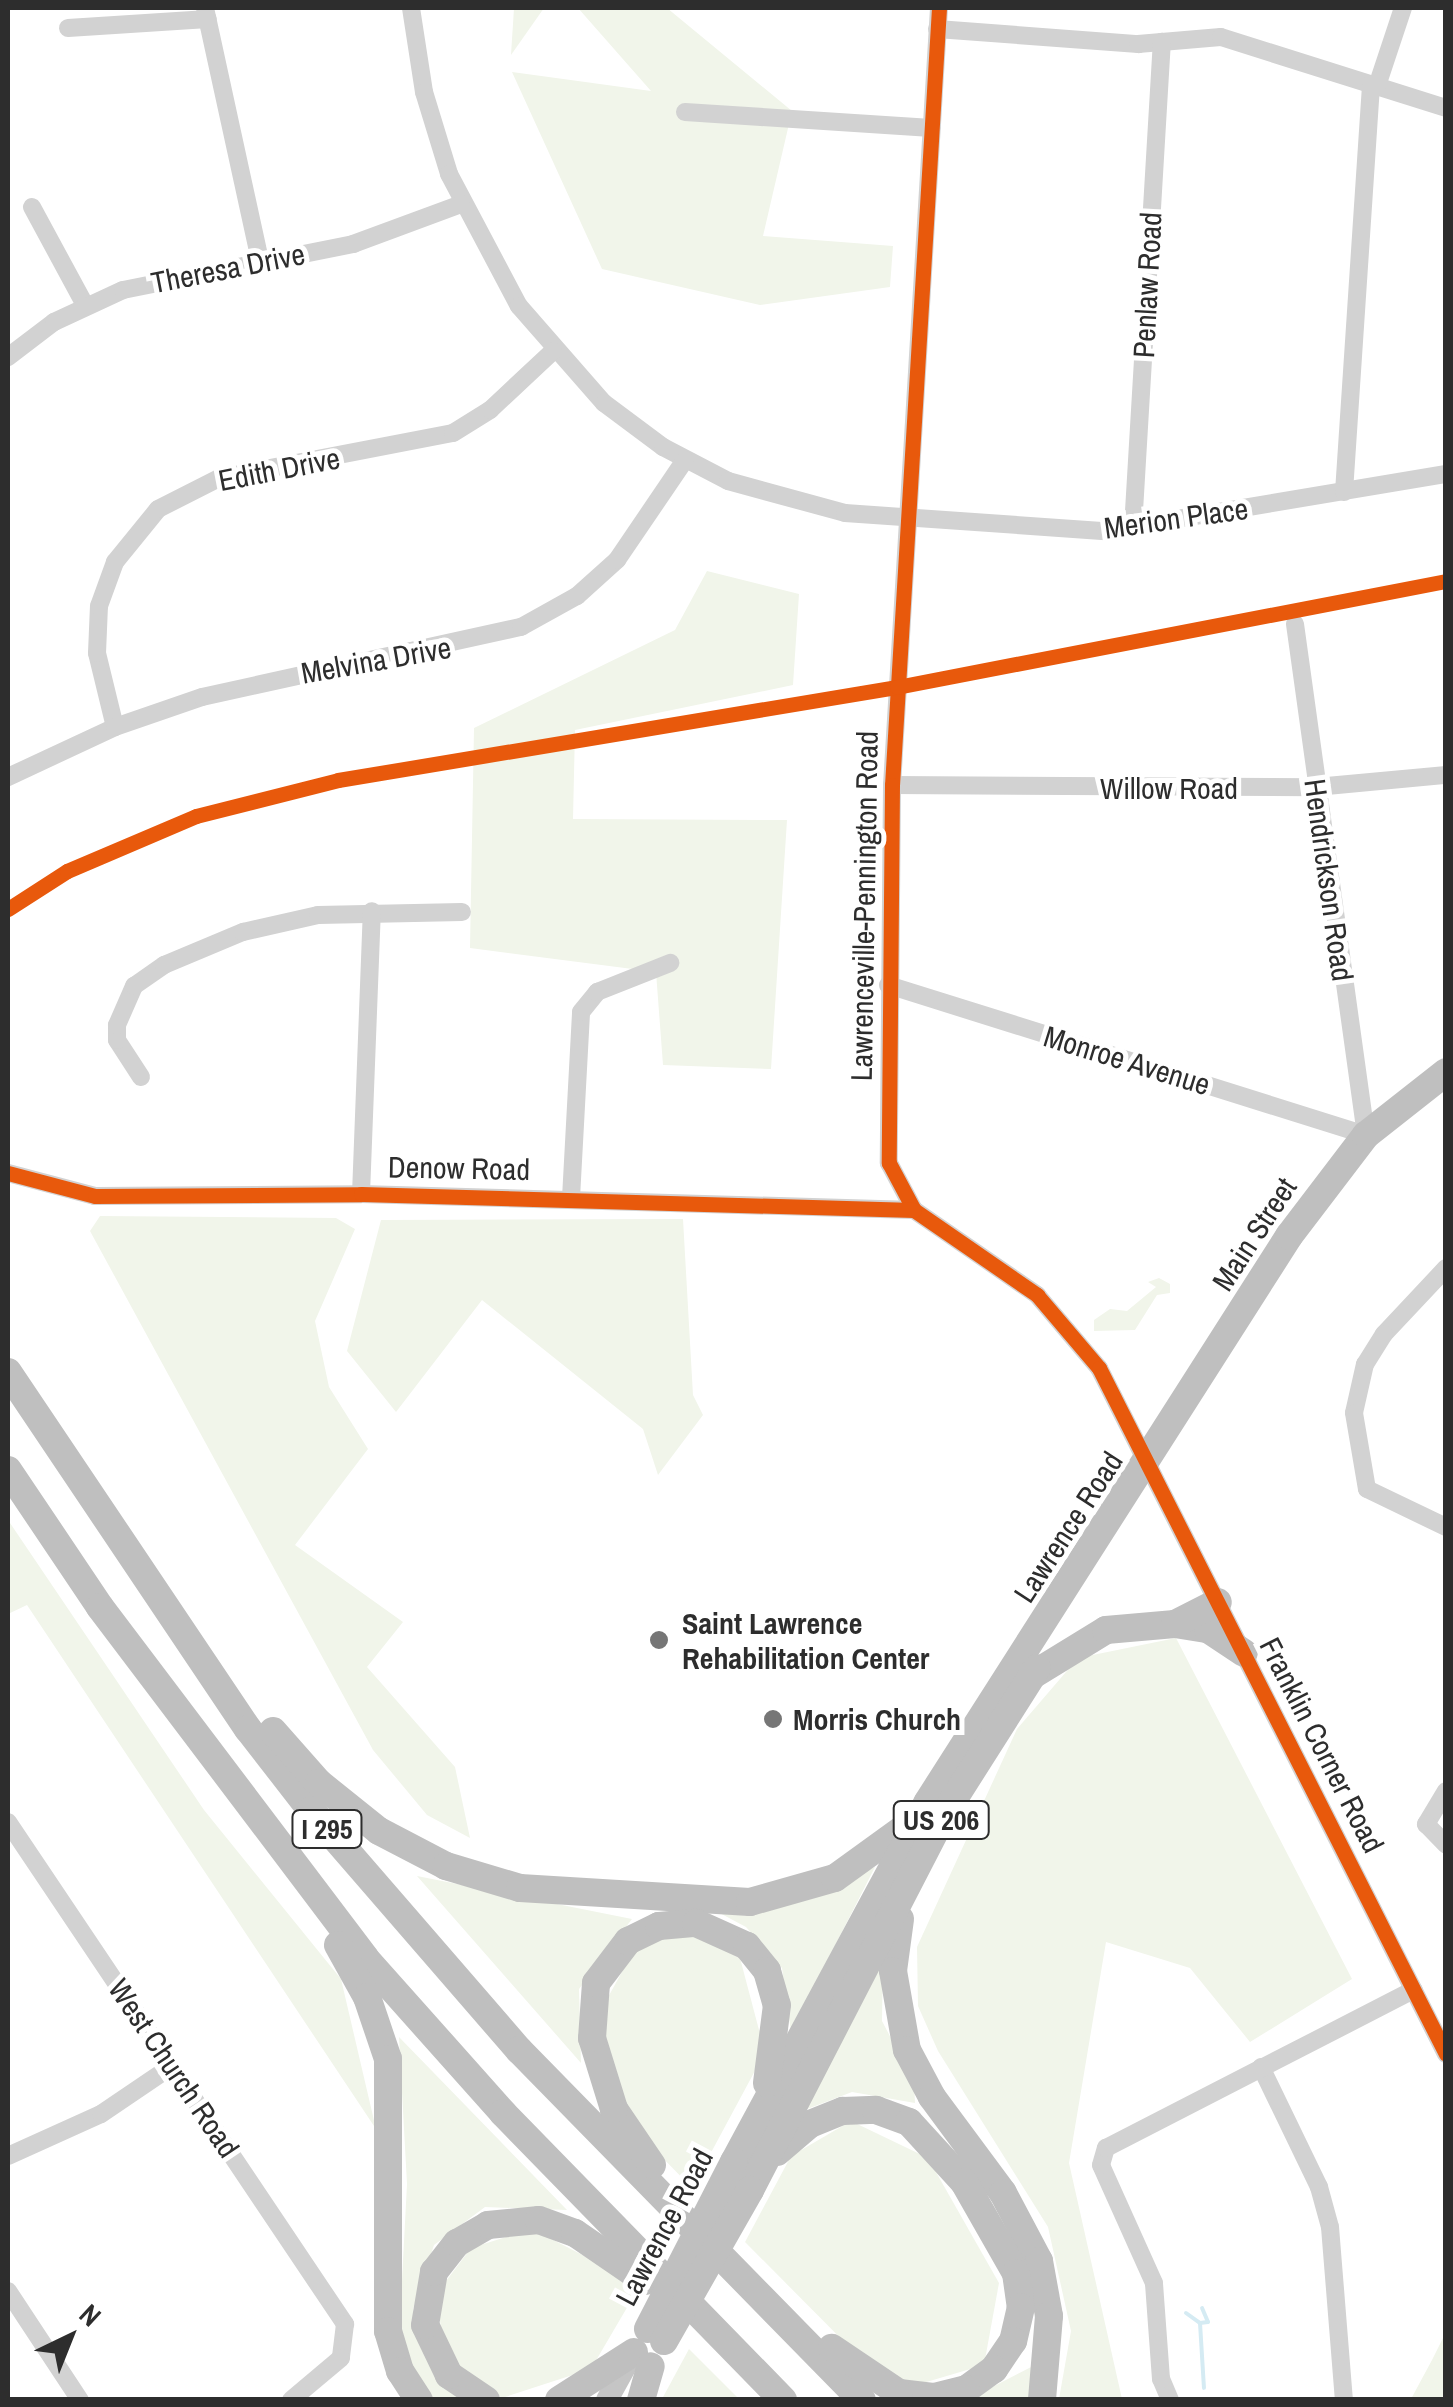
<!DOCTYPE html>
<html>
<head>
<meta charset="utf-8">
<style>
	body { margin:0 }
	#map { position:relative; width:1453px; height:2407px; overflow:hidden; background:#fff; font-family:"Archivo Narrow",sans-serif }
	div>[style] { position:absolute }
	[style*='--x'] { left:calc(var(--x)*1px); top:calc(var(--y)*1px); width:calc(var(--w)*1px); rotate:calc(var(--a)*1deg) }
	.green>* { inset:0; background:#f1f5ea }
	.stream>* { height:4px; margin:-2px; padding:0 2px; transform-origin:2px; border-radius:2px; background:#d5ebf3 }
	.minor>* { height:18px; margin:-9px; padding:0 9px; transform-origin:9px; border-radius:9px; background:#d2d2d2 }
	.major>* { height:22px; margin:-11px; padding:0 11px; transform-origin:11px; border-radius:11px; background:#c5c5c5 }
	.highway>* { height:28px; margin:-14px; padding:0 14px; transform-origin:14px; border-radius:14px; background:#bfbfbf }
	.highway-bridge>* { height:28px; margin:-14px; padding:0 14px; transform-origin:14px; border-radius:14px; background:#bfbfbf }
	.cycleway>* { height:15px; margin:-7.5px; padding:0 7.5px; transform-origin:7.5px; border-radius:7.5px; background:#e8590c }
	.dots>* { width:28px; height:28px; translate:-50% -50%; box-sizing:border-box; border:5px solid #fff; border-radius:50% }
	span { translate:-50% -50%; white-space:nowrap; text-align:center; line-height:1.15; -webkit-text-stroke:10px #fff; paint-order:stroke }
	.shield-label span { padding:2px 8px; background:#fff; border:2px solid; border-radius:8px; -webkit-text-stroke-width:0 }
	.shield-label { font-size:28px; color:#2d2d2d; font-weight:700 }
	.street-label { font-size:30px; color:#2d2d2d }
	.poi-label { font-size:30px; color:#2d2d2d; font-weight:700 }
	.left { translate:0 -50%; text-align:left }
	.frame { position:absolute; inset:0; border:10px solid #2d2d2d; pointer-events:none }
	.north { position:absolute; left:20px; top:2287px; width:100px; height:100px; -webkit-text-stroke:8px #fff; paint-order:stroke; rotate:43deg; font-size:28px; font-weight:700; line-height:40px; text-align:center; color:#2d2d2d }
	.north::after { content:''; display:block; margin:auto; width:35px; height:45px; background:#2d2d2d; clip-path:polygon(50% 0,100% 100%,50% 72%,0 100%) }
</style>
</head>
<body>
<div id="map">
	<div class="green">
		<i style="clip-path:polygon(514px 8px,544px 8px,511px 55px)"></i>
		<i style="clip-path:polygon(578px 8px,667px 8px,792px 111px,763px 236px,893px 246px,890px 287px,760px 305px,602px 269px,512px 72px,651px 91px)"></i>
		<i style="clip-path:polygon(707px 571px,799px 594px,793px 685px,575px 730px,573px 819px,787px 820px,771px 1069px,663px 1065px,656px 972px,470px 948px,474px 728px,675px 630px)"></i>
		<i style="clip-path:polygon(100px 1216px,336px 1218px,355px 1229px,315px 1321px,329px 1387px,368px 1449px,295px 1545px,403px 1622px,367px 1667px,455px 1767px,470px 1838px,427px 1815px,373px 1750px,90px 1231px)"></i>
		<i style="clip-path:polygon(683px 1219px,693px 1395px,703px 1415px,658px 1475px,643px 1429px,482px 1300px,396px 1412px,347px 1351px,381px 1220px)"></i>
		<i style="clip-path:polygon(1159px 1278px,1170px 1284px,1170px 1293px,1157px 1295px,1135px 1330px,1094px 1331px,1094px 1320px,1110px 1309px,1127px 1311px,1156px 1287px,1148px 1282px)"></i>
		<i style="clip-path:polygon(8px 1520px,204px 1810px,341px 1979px,376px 2129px,27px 1605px,8px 1614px)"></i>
		<i style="clip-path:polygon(1176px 1638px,1352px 1979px,1250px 2042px,1190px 1968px,1106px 1942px,1069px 2163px,1122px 2399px,1059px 2399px,1071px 2331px,1048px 2227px,938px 2051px,918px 2006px,917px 1947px,1017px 1729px,1078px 1658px)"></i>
		<i style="clip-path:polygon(875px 1867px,791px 2032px,782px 1968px,746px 1927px,714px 1910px,809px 1897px)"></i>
		<i style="clip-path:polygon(417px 1876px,632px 1919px,579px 1989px,581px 2063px)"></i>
		<i style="clip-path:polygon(687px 1930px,740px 1958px,759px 2030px,771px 2041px,692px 2188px,621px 2115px,596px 2019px,639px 1941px)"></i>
		<i style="clip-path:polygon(883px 1955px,882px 2021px,914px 2082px,915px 2103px,852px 2092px,802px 2111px)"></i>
		<i style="clip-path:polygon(399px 2037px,567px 2210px,485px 2207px,434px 2245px,413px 2309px,426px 2358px,464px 2399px,434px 2399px,420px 2386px,399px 2338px,407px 2184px)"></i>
		<i style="clip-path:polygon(851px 2121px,928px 2158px,999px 2283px,984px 2365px,906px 2388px,885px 2383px,745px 2242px,791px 2156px)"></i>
		<i style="clip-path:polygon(532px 2229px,600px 2264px,601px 2259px,635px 2294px,591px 2369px,502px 2398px,444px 2357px,437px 2293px,471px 2248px)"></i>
		<i style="clip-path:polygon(1445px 2334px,1445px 2399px,1411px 2399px,1432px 2360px)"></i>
		<i style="clip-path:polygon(689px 2349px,739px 2399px,662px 2399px)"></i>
		<i style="clip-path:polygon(1033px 2366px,1029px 2399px,969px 2399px)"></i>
	</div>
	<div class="stream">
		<i style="--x:1186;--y:2313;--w:17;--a:36"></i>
		<i style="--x:1200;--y:2323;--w:65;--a:86.5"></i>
		<i style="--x:1200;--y:2323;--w:8;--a:-7"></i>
		<i style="--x:1208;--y:2322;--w:15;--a:-113"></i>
	</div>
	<div class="minor">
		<i style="--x:205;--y:8;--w:259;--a:77.7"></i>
		<i style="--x:411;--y:8;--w:85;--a:81.2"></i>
		<i style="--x:424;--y:92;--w:86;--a:73"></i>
		<i style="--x:449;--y:174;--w:149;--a:62.1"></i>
		<i style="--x:519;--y:306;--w:129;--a:48.8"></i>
		<i style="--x:604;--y:403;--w:74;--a:36.7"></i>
		<i style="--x:663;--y:447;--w:73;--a:27.6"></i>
		<i style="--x:728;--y:481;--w:121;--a:15.3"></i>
		<i style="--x:845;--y:513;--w:261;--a:4"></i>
		<i style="--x:1105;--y:531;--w:346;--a:-9.5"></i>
		<i style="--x:939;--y:8;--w:778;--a:93.46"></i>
		<i style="--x:892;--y:785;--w:378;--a:90.5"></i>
		<i style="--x:889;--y:1163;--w:53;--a:62"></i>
		<i style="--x:914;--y:1210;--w:150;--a:34.6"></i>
		<i style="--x:1037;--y:1295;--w:96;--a:49.7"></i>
		<i style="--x:1099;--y:1368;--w:769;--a:63.17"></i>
		<i style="--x:68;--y:28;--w:140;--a:-3.7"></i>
		<i style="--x:937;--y:29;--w:202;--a:4.3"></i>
		<i style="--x:1138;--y:44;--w:83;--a:-4.8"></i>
		<i style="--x:1221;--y:37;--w:236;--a:17.5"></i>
		<i style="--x:1377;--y:86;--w:82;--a:-71.6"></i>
		<i style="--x:685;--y:112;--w:247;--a:3.7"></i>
		<i style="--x:32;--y:207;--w:111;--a:61.6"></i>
		<i style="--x:8;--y:357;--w:58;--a:-37.3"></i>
		<i style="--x:54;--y:322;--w:76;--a:-24.9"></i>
		<i style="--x:123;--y:290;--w:235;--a:-11.3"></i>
		<i style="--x:353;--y:244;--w:115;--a:-20.3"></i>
		<i style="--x:1344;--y:492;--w:409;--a:-86.2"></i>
		<i style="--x:1133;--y:528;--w:487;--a:-86.6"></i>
		<i style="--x:115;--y:727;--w:76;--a:-103.7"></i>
		<i style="--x:97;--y:653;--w:47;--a:-87.6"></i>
		<i style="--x:99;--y:606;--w:47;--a:-70"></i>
		<i style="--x:115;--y:562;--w:68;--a:-50.9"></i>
		<i style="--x:158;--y:509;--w:68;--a:-26.9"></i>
		<i style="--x:219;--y:478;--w:238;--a:-10.9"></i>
		<i style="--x:453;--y:433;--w:44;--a:-31.9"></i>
		<i style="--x:490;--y:410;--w:86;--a:-43.1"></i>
		<i style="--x:8;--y:777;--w:118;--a:-25"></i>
		<i style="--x:115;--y:727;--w:92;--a:-19"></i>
		<i style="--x:202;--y:697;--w:327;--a:-12.4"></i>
		<i style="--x:521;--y:627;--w:64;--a:-29"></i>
		<i style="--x:577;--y:596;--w:54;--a:-42"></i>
		<i style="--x:617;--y:560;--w:121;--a:-55.8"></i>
		<i style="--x:892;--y:785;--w:424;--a:0.3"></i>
		<i style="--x:1316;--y:787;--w:131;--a:-5.3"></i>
		<i style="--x:888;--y:985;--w:501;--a:17.42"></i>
		<i style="--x:1366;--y:1135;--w:516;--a:-97.91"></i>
		<i style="--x:141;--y:1077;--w:44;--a:-123"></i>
		<i style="--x:117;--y:1040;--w:15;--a:-90"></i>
		<i style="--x:117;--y:1025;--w:43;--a:-66.4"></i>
		<i style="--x:134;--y:986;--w:37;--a:-35"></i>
		<i style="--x:164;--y:965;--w:86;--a:-22.7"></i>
		<i style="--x:243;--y:932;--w:77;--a:-12.8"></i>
		<i style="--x:318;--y:915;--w:144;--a:-1.2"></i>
		<i style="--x:8;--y:1173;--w:90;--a:14.8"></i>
		<i style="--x:95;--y:1196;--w:266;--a:-0.4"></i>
		<i style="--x:361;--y:1194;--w:553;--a:1.66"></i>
		<i style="--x:361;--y:1194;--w:283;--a:-87.8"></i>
		<i style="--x:571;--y:1198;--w:186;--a:-86.9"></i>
		<i style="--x:581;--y:1012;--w:26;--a:-51"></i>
		<i style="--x:597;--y:992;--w:79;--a:-21.7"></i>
		<i style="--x:1446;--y:1268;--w:91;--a:133.2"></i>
		<i style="--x:1384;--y:1334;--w:36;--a:122"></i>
		<i style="--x:1365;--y:1364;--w:50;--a:102.7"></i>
		<i style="--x:1354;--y:1413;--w:77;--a:80.3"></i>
		<i style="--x:1367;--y:1489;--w:88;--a:25.7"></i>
		<i style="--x:1446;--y:1791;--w:39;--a:121"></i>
		<i style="--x:1426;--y:1824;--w:29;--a:46"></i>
		<i style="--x:8;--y:1822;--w:605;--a:56.13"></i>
		<i style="--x:345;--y:2324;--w:34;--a:97"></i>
		<i style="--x:341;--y:2358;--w:65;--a:140"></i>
		<i style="--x:1261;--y:2067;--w:133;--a:64.2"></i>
		<i style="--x:1319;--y:2187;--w:41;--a:74.6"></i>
		<i style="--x:1330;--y:2227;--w:174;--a:85.4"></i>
		<i style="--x:8;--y:2156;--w:102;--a:-24.3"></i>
		<i style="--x:101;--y:2114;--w:86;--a:-34.1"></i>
		<i style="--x:8;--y:2291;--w:131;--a:56.6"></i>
		<i style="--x:1170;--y:2400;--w:23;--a:-113"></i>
		<i style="--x:1161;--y:2379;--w:96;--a:-94.2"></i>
		<i style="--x:1154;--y:2283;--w:129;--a:-114.2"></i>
		<i style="--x:1101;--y:2165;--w:18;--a:-74"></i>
		<i style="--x:1106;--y:2148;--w:346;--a:-27.2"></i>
	</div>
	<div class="major">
		<i style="--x:607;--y:2400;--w:54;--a:-61"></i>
	</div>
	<div class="highway">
		<i style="--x:8;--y:1372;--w:430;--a:56.1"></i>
		<i style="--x:248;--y:1729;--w:103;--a:52.1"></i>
		<i style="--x:311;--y:1810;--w:318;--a:49.1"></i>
		<i style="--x:519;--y:2050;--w:490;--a:45.6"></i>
		<i style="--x:8;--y:1470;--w:165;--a:56.1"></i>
		<i style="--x:100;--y:1607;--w:440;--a:52.9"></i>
		<i style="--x:365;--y:1958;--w:208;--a:48.3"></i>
		<i style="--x:503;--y:2113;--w:401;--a:45.7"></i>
		<i style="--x:1175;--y:1624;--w:33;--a:9"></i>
		<i style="--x:1208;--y:1629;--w:43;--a:33.7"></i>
		<i style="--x:1031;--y:1676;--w:88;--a:-31.5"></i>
		<i style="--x:1106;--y:1630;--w:69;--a:-5"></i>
		<i style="--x:1175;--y:1624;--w:48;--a:-27.1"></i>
		<i style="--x:273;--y:1731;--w:69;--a:48.5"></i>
		<i style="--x:319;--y:1783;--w:77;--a:38.7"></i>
		<i style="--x:379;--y:1831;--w:76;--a:27.6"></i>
		<i style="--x:446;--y:1866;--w:77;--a:16.6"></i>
		<i style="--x:520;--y:1888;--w:230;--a:3.5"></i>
		<i style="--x:750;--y:1902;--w:88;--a:-15.8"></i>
		<i style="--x:835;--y:1878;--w:89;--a:-35.8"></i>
		<i style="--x:900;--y:1919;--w:52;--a:97.7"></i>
		<i style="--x:893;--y:1971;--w:80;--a:80"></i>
		<i style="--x:907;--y:2050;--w:53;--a:62"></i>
		<i style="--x:932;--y:2097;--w:119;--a:53.5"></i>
		<i style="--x:1003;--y:2193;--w:77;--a:62.1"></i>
		<i style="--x:1039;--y:2261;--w:56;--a:79.7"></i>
		<i style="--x:1049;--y:2316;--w:84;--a:94.8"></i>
		<i style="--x:338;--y:1945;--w:60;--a:60.9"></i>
		<i style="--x:367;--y:1997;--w:65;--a:71.3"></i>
		<i style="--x:388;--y:2059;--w:272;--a:90"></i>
		<i style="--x:388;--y:2331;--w:42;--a:73.3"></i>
		<i style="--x:400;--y:2371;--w:35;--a:57"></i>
		<i style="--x:777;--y:2152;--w:43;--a:-40.3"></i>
		<i style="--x:810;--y:2124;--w:35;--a:-22"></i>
		<i style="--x:843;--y:2111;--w:33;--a:-2"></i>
		<i style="--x:876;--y:2110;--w:35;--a:20"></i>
		<i style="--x:909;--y:2122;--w:81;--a:47.5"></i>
		<i style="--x:964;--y:2182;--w:105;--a:60.3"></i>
		<i style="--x:1016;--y:2273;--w:34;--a:82"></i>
		<i style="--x:1021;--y:2307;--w:35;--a:103"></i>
		<i style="--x:1013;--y:2341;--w:34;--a:124"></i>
		<i style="--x:994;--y:2369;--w:34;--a:144"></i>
		<i style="--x:966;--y:2389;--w:34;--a:166"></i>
		<i style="--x:933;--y:2397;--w:34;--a:-173"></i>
		<i style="--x:899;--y:2393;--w:81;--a:-146.1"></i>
		<i style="--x:734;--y:2162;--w:408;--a:-61.7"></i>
		<i style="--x:927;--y:1803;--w:673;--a:-57.44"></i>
		<i style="--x:1289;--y:1236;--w:127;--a:-52.7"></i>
		<i style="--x:1366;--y:1135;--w:102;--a:-38.2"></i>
		<i style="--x:652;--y:2165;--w:68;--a:-124.2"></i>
		<i style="--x:614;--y:2109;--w:74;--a:-107.2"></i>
		<i style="--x:592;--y:2038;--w:55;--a:-85.8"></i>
		<i style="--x:596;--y:1983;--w:53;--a:-52.7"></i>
		<i style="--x:628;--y:1941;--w:34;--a:-26"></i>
		<i style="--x:659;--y:1926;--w:37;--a:-5"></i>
		<i style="--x:696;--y:1923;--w:56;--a:24.3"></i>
		<i style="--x:747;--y:1946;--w:32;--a:51"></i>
		<i style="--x:767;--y:1971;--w:35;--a:74"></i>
		<i style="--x:777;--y:2005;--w:79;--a:97.3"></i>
		<i style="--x:750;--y:2190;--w:421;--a:-62.7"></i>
		<i style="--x:943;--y:1816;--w:175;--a:-57.6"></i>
		<i style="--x:486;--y:2400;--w:45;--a:-146"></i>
		<i style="--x:449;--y:2375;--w:55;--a:-115.6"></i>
		<i style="--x:425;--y:2325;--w:54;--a:-80.4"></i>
		<i style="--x:434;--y:2272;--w:37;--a:-52"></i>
		<i style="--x:457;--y:2243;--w:36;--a:-30"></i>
		<i style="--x:488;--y:2225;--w:51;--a:-5.6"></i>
		<i style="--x:539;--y:2220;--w:38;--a:20"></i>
		<i style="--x:575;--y:2233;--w:85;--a:34.4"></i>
		<i style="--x:559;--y:2400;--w:89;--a:-32.6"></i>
		<i style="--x:641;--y:2400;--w:35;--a:-74"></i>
	</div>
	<div class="highway-bridge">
		<i style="--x:648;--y:2329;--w:188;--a:-62.8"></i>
		<i style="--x:664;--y:2341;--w:174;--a:-60.3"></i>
	</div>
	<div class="cycleway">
		<i style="--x:939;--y:8;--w:778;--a:93.46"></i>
		<i style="--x:892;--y:785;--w:378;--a:90.5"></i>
		<i style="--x:889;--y:1163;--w:53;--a:62"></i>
		<i style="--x:914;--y:1210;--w:150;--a:34.6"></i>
		<i style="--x:1037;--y:1295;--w:96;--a:49.7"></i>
		<i style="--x:1099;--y:1368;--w:769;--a:63.17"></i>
		<i style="--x:8;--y:909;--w:70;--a:-32.8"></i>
		<i style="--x:67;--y:871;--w:140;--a:-23.1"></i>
		<i style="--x:196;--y:816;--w:146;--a:-14.2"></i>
		<i style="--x:338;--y:780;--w:567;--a:-9.45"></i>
		<i style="--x:897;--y:687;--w:559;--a:-10.93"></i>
		<i style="--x:8;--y:1173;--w:90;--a:14.8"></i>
		<i style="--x:95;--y:1196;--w:266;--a:-0.4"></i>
		<i style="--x:361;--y:1194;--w:553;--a:1.66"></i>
	</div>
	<div class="dots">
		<i style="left:659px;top:1640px;background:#767676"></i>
		<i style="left:773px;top:1719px;background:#767676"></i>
	</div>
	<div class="shield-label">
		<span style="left:941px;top:1820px">US 206</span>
		<span style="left:327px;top:1829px">I 295</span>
	</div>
	<div class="street-label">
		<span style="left:228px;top:268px;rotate:-11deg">Theresa Drive</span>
		<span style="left:1147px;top:285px;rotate:-87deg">Penlaw Road</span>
		<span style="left:279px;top:469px;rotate:-11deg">Edith Drive</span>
		<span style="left:1176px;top:518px;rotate:-8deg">Merion Place</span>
		<span style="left:376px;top:660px;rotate:-10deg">Melvina Drive</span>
		<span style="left:1169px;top:788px">Willow Road</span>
		<span style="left:1329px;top:880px;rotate:82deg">Hendrickson Road</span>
		<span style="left:864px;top:906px;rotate:-89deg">Lawrenceville-Pennington Road</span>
		<span style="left:1127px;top:1060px;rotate:17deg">Monroe Avenue</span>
		<span style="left:459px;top:1168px;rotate:1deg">Denow Road</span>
		<span style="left:1254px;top:1234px;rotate:-57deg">Main Street</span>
		<span style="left:1068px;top:1527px;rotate:-57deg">Lawrence Road</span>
		<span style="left:1322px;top:1745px;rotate:63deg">Franklin Corner Road</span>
		<span style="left:174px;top:2068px;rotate:56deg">West Church Road</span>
		<span style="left:664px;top:2227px;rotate:-62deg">Lawrence Road</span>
	</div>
	<div class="poi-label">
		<span class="left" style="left:682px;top:1640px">Saint Lawrence<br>Rehabilitation Center</span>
		<span class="left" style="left:793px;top:1719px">Morris Church</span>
	</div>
	<div class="frame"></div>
	<div class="north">N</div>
</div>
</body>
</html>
